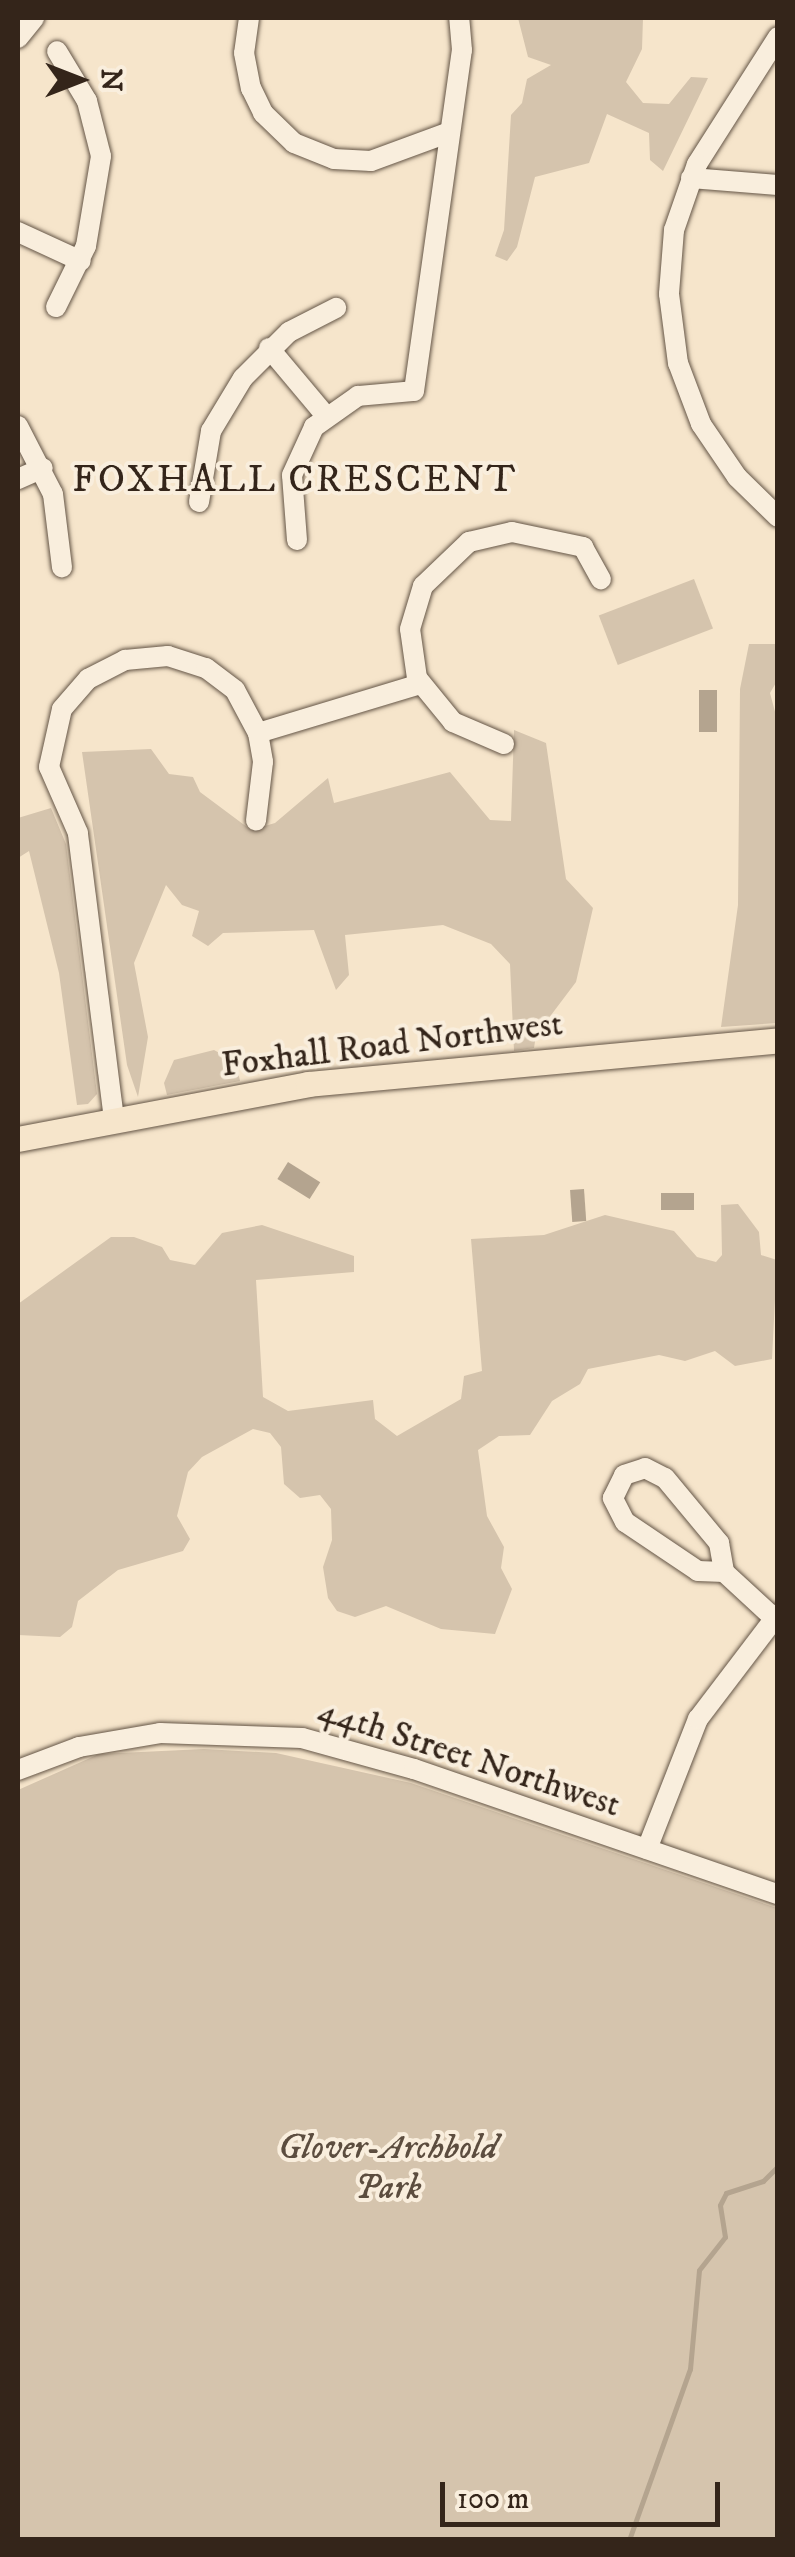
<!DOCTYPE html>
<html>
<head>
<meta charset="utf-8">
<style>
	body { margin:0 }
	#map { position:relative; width:795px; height:2557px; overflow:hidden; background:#f6e5cb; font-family:"IM FELL DW Pica",serif }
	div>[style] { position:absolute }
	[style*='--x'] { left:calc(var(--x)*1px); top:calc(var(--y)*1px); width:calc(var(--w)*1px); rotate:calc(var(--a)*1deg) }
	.green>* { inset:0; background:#d5c4ad; transform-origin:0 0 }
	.water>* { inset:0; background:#b4a48f; transform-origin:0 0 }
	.stream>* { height:5px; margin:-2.5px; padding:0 2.5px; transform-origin:2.5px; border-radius:2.5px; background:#b4a48f }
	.roads { filter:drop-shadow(0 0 2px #645546) drop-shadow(0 0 2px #645546) }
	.minor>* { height:20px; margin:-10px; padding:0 10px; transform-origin:10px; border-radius:10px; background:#f9eedd }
	.major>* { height:25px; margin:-12.5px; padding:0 12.5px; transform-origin:12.5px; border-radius:12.5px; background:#f6e5cb }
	span { translate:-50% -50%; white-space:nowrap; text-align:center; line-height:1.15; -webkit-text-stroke:8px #f9eedd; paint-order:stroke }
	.street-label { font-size:35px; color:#34251a }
	.park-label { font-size:35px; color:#5c4d3f; font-style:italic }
	.neighbourhood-label { font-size:38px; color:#34251a; letter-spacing:2.5px }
	.frame { position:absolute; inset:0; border:20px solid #34251a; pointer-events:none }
	.north { position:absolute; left:30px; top:30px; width:100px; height:100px; -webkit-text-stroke:8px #f9eedd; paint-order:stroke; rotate:90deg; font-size:28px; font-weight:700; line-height:40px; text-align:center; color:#34251a }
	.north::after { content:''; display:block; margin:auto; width:35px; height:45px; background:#34251a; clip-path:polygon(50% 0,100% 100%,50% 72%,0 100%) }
	.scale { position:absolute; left:440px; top:2482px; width:280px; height:45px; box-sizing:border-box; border:5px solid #34251a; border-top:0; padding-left:12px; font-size:30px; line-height:35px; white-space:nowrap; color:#34251a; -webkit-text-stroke:8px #f9eedd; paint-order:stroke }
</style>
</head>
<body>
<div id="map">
	<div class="green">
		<i style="clip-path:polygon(518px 18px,643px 18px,642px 49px,626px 82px,643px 103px,669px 104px,691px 77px,708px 78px,663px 171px,650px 160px,649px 133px,607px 114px,589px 163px,535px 177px,517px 247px,507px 261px,495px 256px,504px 230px,511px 115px,522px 103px,527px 79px,551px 65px,528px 57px)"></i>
		<i style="left:694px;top:579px;width:53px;height:102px;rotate:69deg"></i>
		<i style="clip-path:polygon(749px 644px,777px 644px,777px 681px,770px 693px,778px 723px,777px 1023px,721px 1027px,738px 905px,740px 689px)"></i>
		<i style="clip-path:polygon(514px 730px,546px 743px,566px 879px,593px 908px,576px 982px,536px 1035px,534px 1048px,514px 1051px,510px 964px,491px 944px,443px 925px,345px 935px,349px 975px,336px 990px,314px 930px,223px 933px,208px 946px,192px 936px,199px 911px,182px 905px,166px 885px,134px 963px,148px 1037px,138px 1097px,127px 1065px,82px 752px,151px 749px,169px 774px,193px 777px,200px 792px,251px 830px,275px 823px,328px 778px,334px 803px,450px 772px,490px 820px,511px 821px)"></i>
		<i style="clip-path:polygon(51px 808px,66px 844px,97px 1094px,88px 1104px,77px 1105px,59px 973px,29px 851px,18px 858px,18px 818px)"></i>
		<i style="clip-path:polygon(214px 1050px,236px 1062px,240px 1081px,167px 1095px,164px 1083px,174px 1060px)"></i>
		<i style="clip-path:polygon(738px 1204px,759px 1232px,761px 1255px,777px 1260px,772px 1359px,735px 1366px,715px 1351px,685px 1361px,659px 1355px,588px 1369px,580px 1384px,552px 1401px,530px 1435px,499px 1436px,478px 1450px,487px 1516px,504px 1547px,501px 1568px,512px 1589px,495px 1634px,441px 1629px,386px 1606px,355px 1617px,337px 1611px,328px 1598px,323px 1567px,332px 1540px,331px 1509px,320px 1495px,300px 1498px,284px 1484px,281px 1447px,270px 1433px,253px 1429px,202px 1457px,188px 1472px,177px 1516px,190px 1539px,183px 1551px,118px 1570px,78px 1601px,72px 1627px,60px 1637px,18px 1635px,18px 1304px,111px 1237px,134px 1237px,162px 1247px,170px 1260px,195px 1265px,222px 1233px,262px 1225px,354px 1256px,354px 1272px,256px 1280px,263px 1397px,288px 1411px,373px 1400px,375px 1419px,397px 1436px,461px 1399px,464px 1376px,482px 1371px,471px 1239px,544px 1235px,605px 1215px,674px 1231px,697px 1257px,716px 1262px,722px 1255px,721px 1205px)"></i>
		<i style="clip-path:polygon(204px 1749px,276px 1753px,411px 1783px,777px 1908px,777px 2539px,18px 2539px,18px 1790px,99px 1754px)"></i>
	</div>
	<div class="water">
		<i style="left:699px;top:690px;width:18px;height:42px"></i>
		<i style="left:288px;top:1162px;width:38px;height:20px;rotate:32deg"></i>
		<i style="left:584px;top:1189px;width:32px;height:14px;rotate:86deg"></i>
		<i style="left:694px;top:1193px;width:17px;height:33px;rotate:90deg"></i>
	</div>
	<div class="stream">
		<i style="--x:629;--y:2540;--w:182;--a:-70.4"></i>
		<i style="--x:690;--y:2369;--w:99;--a:-84.8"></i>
		<i style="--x:699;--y:2270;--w:42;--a:-51.8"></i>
		<i style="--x:725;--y:2237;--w:32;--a:-99"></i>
		<i style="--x:720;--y:2205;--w:13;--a:-63"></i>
		<i style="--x:726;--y:2193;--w:39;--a:-18"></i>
		<i style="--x:763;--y:2181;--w:21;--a:-45"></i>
	</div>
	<div class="roads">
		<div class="minor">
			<i style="--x:249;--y:18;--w:35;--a:98"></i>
			<i style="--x:244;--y:53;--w:36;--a:79"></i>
			<i style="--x:251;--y:88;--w:28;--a:64"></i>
			<i style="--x:263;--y:113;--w:43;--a:44.1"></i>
			<i style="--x:294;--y:143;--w:43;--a:21.8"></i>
			<i style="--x:334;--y:159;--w:37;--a:3"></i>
			<i style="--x:371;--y:161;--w:84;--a:-20.2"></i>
			<i style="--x:778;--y:37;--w:151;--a:122.5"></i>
			<i style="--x:697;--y:164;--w:70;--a:109.2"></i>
			<i style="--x:674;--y:230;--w:64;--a:94.5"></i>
			<i style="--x:669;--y:294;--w:70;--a:82.6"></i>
			<i style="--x:678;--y:363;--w:65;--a:69.3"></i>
			<i style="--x:701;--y:424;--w:64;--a:55.8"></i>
			<i style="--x:737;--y:477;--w:57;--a:44.3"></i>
			<i style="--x:18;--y:38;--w:26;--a:-51"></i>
			<i style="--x:691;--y:178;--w:87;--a:4.6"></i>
			<i style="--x:18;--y:232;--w:69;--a:24.7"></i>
			<i style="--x:56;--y:307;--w:68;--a:-63.8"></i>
			<i style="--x:86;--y:246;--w:91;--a:-80.5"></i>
			<i style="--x:101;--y:156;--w:57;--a:-104.3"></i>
			<i style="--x:87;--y:101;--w:58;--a:-121"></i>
			<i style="--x:269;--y:348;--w:89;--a:50"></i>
			<i style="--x:18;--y:426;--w:76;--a:62.8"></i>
			<i style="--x:53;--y:494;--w:74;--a:83"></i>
			<i style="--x:18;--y:479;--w:27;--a:-24"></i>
			<i style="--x:199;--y:502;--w:72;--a:-80.4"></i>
			<i style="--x:211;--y:431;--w:62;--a:-58.9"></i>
			<i style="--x:243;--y:378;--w:65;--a:-45"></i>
			<i style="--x:289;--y:332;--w:53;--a:-27.1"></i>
			<i style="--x:297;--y:540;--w:65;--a:-94.4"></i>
			<i style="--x:292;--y:475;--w:53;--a:-65.4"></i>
			<i style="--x:314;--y:427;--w:54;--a:-35.2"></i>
			<i style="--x:358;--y:396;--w:56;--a:-5.1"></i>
			<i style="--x:414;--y:391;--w:344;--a:-82"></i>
			<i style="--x:462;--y:50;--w:32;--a:-95"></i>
			<i style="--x:258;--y:733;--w:169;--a:-16.8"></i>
			<i style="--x:504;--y:744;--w:56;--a:-156.7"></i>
			<i style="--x:453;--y:722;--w:57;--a:-129.3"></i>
			<i style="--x:417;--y:678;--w:49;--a:-98.1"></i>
			<i style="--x:410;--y:629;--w:45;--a:-73.2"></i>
			<i style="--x:423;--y:586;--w:64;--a:-43.7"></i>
			<i style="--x:469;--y:542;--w:44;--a:-13.1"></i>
			<i style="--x:512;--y:532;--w:73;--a:11.9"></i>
			<i style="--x:583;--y:547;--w:37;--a:61"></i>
			<i style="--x:114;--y:1119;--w:288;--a:-97.2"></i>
			<i style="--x:78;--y:833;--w:72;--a:-113.7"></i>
			<i style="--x:49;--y:767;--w:59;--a:-77.4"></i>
			<i style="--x:62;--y:709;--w:40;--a:-49"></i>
			<i style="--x:88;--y:679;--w:42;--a:-27.2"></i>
			<i style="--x:125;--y:660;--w:43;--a:-5.3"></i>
			<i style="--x:168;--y:656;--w:40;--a:18"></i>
			<i style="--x:206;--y:668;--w:36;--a:37"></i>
			<i style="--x:235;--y:690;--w:49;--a:61.9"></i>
			<i style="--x:258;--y:733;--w:29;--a:80"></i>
			<i style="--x:263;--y:762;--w:59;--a:96.8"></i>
			<i style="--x:724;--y:1572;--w:26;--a:-178"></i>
			<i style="--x:698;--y:1571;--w:88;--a:-146.1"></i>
			<i style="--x:625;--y:1522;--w:27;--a:-117"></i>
			<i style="--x:613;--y:1498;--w:25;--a:-64"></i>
			<i style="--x:624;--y:1475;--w:22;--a:-18"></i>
			<i style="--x:645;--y:1468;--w:22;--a:27"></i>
			<i style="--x:665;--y:1478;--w:85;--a:50.3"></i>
			<i style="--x:719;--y:1543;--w:29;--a:80"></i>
			<i style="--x:724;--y:1572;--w:68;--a:42.6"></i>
			<i style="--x:18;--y:1770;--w:65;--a:-20.7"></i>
			<i style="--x:79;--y:1747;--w:82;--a:-9.8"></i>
			<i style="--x:160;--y:1733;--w:142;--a:2"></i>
			<i style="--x:302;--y:1738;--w:116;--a:15.5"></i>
			<i style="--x:414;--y:1769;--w:385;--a:19"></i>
			<i style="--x:647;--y:1849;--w:140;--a:-68.6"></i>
			<i style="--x:698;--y:1719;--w:132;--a:-52.7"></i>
		</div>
		<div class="major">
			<i style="--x:18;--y:1139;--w:295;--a:-10.7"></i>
			<i style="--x:308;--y:1084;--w:472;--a:-5.3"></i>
		</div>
	</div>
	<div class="street-label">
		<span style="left:392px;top:1045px;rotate:-7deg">Foxhall Road Northwest</span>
		<span style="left:469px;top:1758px;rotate:18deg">44th Street Northwest</span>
	</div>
	<div class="park-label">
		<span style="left:388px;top:2168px">Glover-Archbold<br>Park</span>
	</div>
	<div class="neighbourhood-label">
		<span style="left:295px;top:481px">FOXHALL CRESCENT</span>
	</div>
	<div class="frame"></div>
	<div class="north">N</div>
	<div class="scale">100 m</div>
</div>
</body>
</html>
